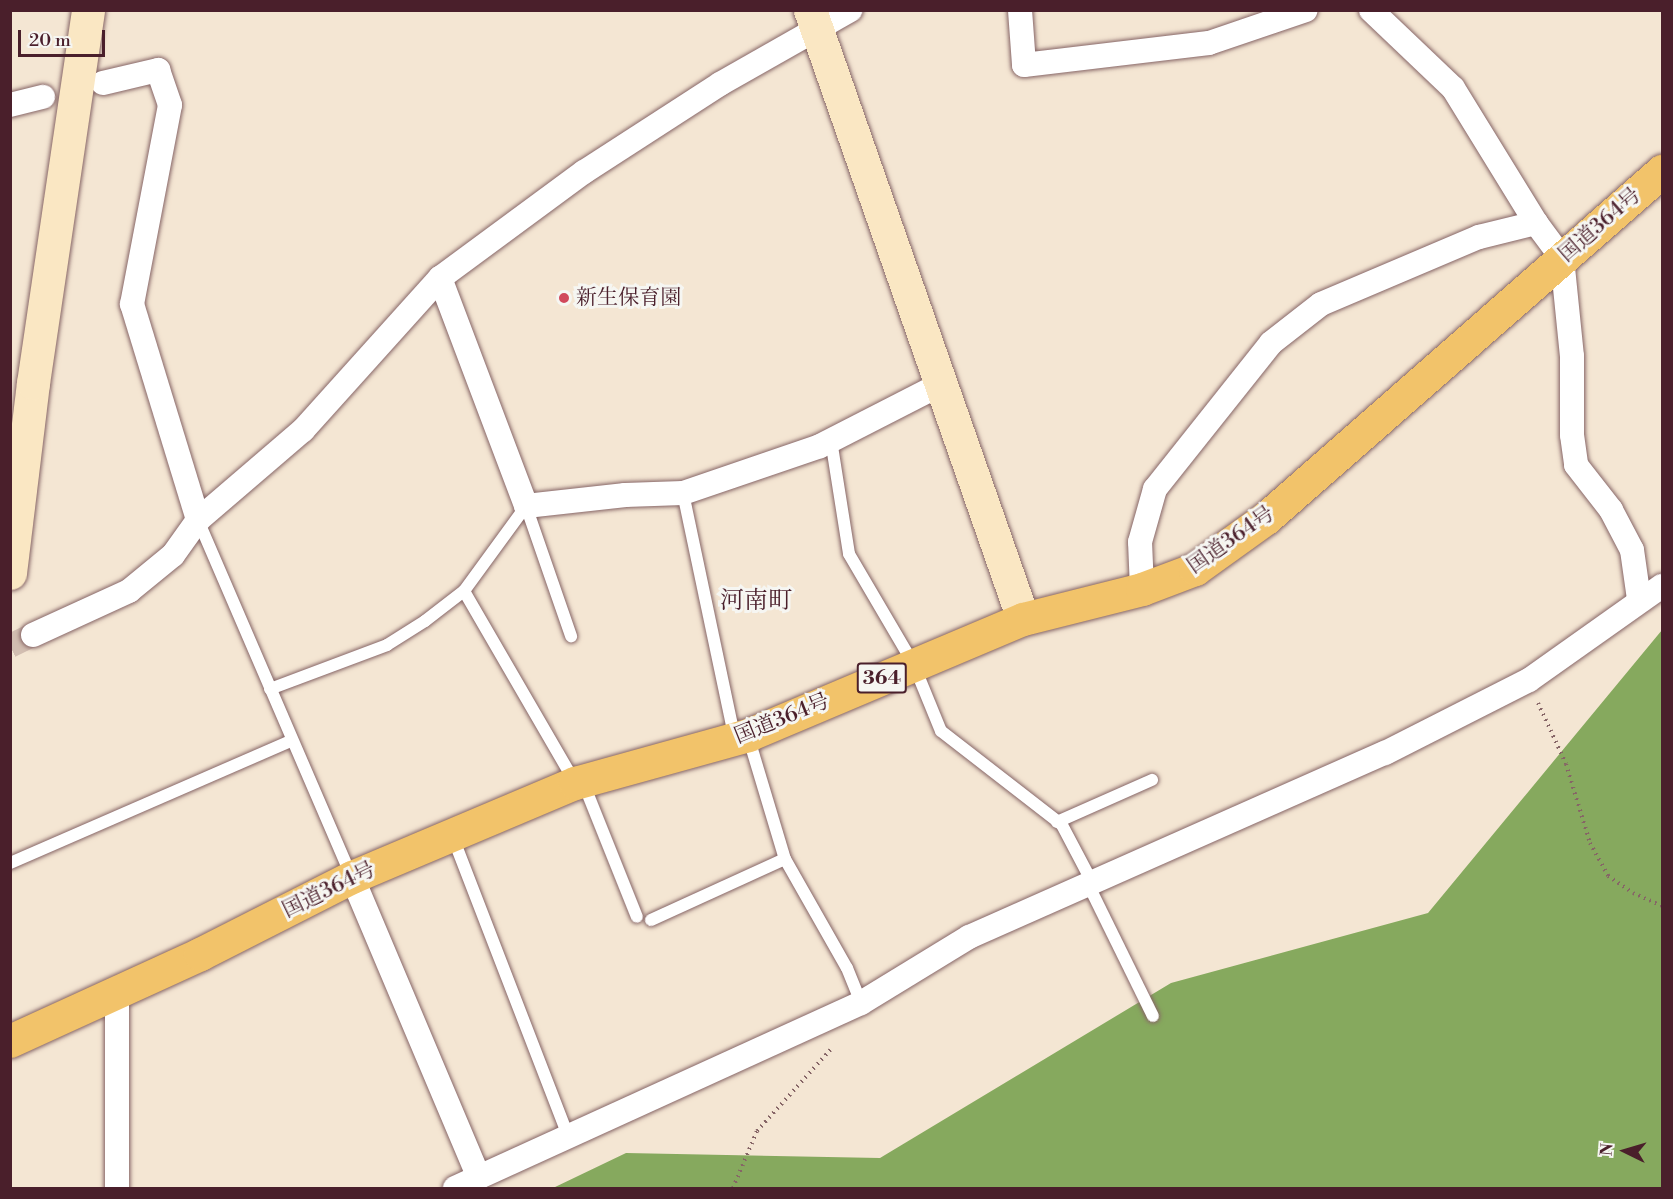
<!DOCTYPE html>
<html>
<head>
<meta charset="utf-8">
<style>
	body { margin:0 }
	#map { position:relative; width:1673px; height:1199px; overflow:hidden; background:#f4e6d3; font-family:"Libre Bodoni","Noto Serif JP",serif }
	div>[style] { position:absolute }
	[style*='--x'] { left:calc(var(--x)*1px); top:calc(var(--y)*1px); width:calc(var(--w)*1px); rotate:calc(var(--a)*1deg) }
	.forest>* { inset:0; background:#86a95e }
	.street-tunnel>* { height:24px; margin-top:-12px; transform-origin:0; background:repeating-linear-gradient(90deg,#d2beb1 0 24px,transparent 0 36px) }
	.path>* { height:4px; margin-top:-2px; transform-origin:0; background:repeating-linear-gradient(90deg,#866566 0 1.5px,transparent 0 6px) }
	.roads { filter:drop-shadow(0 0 2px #866566) drop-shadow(0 0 2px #866566) }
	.lane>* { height:12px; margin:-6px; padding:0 6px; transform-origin:6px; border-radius:6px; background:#fff }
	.street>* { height:24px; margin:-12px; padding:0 12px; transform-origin:12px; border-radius:12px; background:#fff }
	.secondary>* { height:33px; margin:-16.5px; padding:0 16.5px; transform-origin:16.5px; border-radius:16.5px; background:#fae7c3 }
	.highway>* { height:33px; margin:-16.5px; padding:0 16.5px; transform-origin:16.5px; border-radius:16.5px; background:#f2c36a }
	.dots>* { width:16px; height:16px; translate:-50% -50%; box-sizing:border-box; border:3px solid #f6f6f2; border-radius:50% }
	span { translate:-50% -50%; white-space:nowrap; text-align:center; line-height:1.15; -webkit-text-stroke:6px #f6f6f2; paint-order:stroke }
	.shield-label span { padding:2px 4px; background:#f6f6f2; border:2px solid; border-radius:4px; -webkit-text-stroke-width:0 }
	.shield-label { font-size:20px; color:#4a1f2b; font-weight:700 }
	.street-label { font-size:21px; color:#4a1f2b }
	.poi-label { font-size:21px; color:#4a1f2b }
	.left { translate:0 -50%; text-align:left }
	.quarter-label { font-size:24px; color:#4a1f2b }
	.frame { position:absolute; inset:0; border:12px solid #4a1f2b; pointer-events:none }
	.north { position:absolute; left:1595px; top:1121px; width:60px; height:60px; -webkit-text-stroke:4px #f6f6f2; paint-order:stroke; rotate:275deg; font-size:16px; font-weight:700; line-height:24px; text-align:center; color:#4a1f2b }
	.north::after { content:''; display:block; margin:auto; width:21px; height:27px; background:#4a1f2b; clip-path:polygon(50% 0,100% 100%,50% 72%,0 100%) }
	.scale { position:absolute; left:18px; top:30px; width:87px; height:27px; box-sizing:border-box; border:3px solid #4a1f2b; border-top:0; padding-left:8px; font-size:18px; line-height:21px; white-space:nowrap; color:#4a1f2b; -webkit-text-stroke:4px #f6f6f2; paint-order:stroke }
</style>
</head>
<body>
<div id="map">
	<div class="forest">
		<i style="clip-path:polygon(1662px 630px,1662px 1188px,553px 1188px,626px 1153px,880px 1158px,1171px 983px,1428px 913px)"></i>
	</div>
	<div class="street-tunnel">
		<i style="--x:10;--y:646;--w:25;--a:-26"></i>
	</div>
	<div class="path">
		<i style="--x:1538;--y:703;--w:67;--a:65.3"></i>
		<i style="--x:1566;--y:764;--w:83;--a:73.1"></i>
		<i style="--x:1590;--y:843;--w:38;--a:61"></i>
		<i style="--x:1608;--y:876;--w:30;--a:34"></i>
		<i style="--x:1633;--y:893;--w:32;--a:24"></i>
		<i style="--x:733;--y:1188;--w:62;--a:-67.2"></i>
		<i style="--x:757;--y:1131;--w:113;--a:-47.9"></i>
	</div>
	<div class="roads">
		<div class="lane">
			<i style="--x:831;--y:440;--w:115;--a:81"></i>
			<i style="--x:849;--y:554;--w:129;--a:59.6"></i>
			<i style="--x:914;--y:665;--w:71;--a:67.8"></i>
			<i style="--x:941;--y:731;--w:153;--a:37.8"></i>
			<i style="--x:1062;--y:825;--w:64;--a:62.2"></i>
			<i style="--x:683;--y:493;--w:248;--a:78.1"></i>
			<i style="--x:526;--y:506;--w:138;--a:70.9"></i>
			<i style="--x:198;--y:520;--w:389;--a:66.7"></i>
			<i style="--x:464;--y:591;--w:220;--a:59.9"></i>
			<i style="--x:270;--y:689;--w:125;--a:-20.6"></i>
			<i style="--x:387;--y:645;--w:45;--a:-32.3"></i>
			<i style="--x:425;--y:621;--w:49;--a:-37.6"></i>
			<i style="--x:464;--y:591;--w:105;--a:-53.9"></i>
			<i style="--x:748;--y:736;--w:128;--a:73.3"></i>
			<i style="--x:785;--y:859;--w:125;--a:60.4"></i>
			<i style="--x:847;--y:968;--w:38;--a:68"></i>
			<i style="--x:583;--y:782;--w:145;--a:68.2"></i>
			<i style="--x:1057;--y:822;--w:104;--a:-23.9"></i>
			<i style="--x:452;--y:835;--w:322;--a:68.9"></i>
			<i style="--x:10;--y:863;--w:305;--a:-23.5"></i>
			<i style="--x:1088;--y:884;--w:147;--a:63.8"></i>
			<i style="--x:651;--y:920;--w:147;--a:-24.5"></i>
		</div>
		<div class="street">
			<i style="--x:1020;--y:10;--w:55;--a:85.8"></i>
			<i style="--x:1024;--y:65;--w:186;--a:-6.8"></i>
			<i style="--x:1209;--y:43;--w:102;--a:-18.8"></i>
			<i style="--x:1371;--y:10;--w:113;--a:43.6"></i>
			<i style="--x:1453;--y:88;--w:158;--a:58.4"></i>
			<i style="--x:1536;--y:223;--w:44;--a:53.4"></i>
			<i style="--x:1562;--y:258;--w:99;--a:84.2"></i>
			<i style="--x:1572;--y:356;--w:79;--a:90"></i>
			<i style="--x:1572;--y:435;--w:30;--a:82"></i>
			<i style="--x:1576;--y:465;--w:57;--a:52.1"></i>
			<i style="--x:1611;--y:510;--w:45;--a:62.3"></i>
			<i style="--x:1632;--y:550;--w:49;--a:81.9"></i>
			<i style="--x:103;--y:83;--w:57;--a:-13.3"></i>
			<i style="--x:158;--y:70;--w:37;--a:71"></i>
			<i style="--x:170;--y:105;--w:203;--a:100.8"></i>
			<i style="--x:132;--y:304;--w:226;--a:73"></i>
			<i style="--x:10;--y:105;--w:34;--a:-14"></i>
			<i style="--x:440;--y:278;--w:244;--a:69.3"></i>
			<i style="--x:526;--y:506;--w:100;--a:-6.3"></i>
			<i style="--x:625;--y:495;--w:58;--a:-2"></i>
			<i style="--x:683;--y:493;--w:145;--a:-18.9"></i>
			<i style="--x:820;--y:446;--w:134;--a:-27.1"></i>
			<i style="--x:1142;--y:589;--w:47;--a:-92.4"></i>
			<i style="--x:1140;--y:542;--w:55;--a:-74.2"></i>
			<i style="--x:1155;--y:489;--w:186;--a:-51.5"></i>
			<i style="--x:1271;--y:343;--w:63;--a:-38"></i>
			<i style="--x:1321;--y:304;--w:172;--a:-23"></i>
			<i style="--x:1479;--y:237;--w:59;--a:-13.8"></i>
			<i style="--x:33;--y:635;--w:106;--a:-24.6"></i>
			<i style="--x:129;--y:591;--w:57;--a:-39.3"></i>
			<i style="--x:173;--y:555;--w:43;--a:-54.5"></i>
			<i style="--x:198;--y:520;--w:138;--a:-40.6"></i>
			<i style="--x:303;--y:430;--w:205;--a:-48"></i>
			<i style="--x:440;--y:278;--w:179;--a:-36.4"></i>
			<i style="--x:584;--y:172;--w:162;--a:-32.9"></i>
			<i style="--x:720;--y:84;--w:150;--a:-29.6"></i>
			<i style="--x:352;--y:877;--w:326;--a:67.1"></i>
			<i style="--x:117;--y:993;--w:195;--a:90"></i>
			<i style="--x:455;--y:1188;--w:446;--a:-24.5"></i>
			<i style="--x:861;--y:1003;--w:127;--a:-31.4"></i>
			<i style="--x:969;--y:937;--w:455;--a:-23.9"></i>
			<i style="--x:1385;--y:753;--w:161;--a:-26.9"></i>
			<i style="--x:1529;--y:680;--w:163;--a:-35.3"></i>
		</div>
		<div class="secondary">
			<i style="--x:810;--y:10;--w:645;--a:70.72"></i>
			<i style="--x:10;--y:573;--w:191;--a:-83.1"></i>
			<i style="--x:33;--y:383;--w:377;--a:-81.6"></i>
		</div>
		<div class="highway">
			<i style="--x:10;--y:1041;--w:209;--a:-24.6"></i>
			<i style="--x:200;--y:954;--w:170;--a:-26.9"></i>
			<i style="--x:352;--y:877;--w:242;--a:-22.9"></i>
			<i style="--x:575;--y:783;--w:180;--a:-15.5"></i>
			<i style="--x:748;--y:735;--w:298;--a:-22.9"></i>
			<i style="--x:1023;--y:619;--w:123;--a:-14.1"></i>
			<i style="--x:1142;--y:589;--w:57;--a:-20.7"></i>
			<i style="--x:1195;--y:569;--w:87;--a:-35.7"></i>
			<i style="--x:1266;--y:518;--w:527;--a:-41.23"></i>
		</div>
	</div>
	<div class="dots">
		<i style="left:564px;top:298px;background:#d1495b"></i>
	</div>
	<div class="shield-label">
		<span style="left:882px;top:678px">364</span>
	</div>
	<div class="street-label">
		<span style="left:1600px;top:225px;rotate:-41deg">国道364号</span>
		<span style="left:1231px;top:540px;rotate:-35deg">国道364号</span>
		<span style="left:782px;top:719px;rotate:-22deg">国道364号</span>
		<span style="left:329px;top:890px;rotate:-26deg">国道364号</span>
	</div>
	<div class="poi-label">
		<span class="left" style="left:576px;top:298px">新生保育園</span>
	</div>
	<div class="quarter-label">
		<span style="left:756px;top:602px">河南町</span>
	</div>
	<div class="frame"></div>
	<div class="north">N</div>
	<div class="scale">20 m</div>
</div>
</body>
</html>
